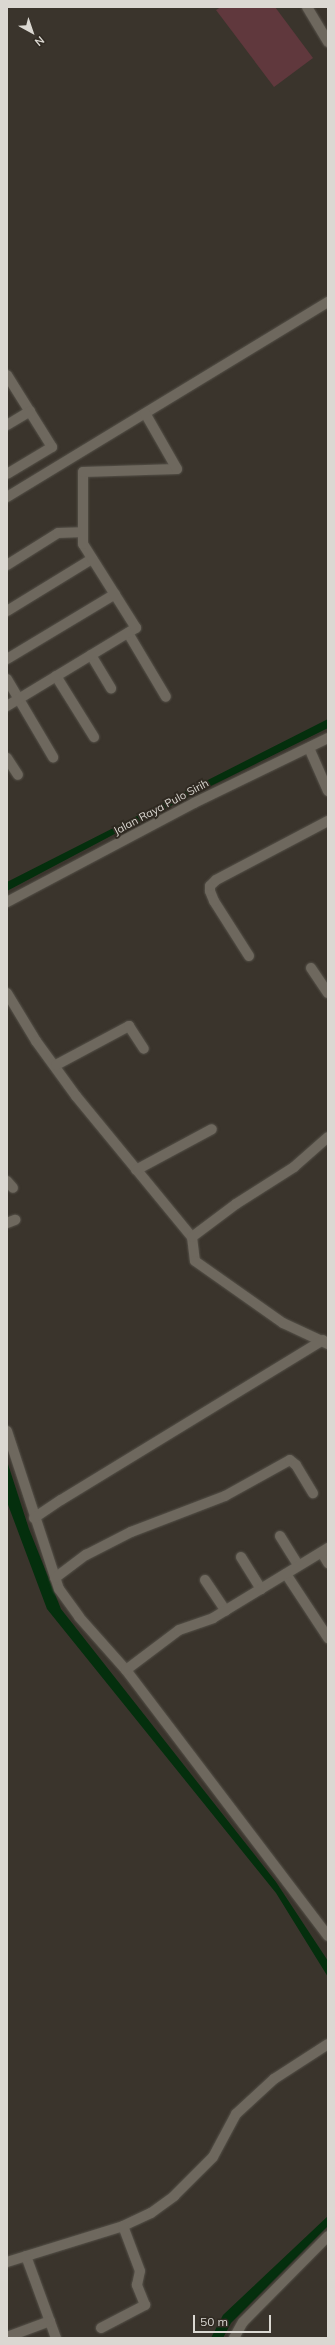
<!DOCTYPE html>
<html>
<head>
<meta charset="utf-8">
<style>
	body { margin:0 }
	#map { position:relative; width:335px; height:2345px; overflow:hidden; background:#3a342c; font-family:Mulish,sans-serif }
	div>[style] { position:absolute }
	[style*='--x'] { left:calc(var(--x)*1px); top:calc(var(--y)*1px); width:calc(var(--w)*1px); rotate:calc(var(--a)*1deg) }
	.green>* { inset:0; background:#60383d }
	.water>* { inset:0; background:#042f0d }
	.roads { filter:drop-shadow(0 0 1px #555149) drop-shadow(0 0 1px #555149) }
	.minor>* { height:10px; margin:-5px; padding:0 5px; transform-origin:5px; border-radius:5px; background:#6e685e }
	span { translate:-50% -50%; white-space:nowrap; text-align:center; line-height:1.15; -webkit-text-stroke:4px #302a22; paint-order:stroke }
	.street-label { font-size:11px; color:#dbd8d2 }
	.frame { position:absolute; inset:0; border:8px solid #dbd8d2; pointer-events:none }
	.north { position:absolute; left:12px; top:12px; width:40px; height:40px; -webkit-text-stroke:3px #302a22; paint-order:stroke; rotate:140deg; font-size:11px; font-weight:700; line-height:16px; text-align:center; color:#dbd8d2 }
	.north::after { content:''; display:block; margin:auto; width:14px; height:18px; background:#dbd8d2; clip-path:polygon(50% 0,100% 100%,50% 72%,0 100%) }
	.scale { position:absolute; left:193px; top:2315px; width:78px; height:18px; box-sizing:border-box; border:2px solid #dbd8d2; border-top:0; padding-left:5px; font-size:12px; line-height:14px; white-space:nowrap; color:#dbd8d2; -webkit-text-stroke:3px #302a22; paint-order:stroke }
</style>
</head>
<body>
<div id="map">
	<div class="green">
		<i style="clip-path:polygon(221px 7px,275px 7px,313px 58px,274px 87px,216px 10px)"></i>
	</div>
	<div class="water">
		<i style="clip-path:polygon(328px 719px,328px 728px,124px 829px,7px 891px,7px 882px)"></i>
		<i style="clip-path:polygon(7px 1461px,29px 1529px,61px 1609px,276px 1882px,328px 1961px,328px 1977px,276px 1893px,47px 1609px,7px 1502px)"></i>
		<i style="clip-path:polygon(328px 2216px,328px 2226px,231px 2323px,223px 2338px,211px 2338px,223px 2315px)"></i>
	</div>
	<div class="roads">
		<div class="minor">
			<i style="--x:307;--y:7;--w:41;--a:59"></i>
			<i style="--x:7;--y:375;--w:85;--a:58"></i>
			<i style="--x:52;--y:447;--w:52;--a:149"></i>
			<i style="--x:7;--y:425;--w:27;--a:-31"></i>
			<i style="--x:7;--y:497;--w:376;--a:-31.3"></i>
			<i style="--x:7;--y:565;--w:60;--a:-32.1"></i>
			<i style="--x:58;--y:533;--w:25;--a:-2"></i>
			<i style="--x:7;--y:611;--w:100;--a:-31.5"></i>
			<i style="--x:128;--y:633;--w:74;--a:59.3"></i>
			<i style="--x:91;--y:655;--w:39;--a:59"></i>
			<i style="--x:7;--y:659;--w:126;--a:-31"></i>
			<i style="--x:56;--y:676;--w:72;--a:58.1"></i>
			<i style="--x:7;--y:679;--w:91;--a:59.5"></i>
			<i style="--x:7;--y:706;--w:151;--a:-31.2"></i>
			<i style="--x:136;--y:628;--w:99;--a:-122.2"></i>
			<i style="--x:83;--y:544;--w:72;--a:-90"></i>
			<i style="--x:83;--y:472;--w:94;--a:-1.8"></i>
			<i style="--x:177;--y:469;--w:64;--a:-119.7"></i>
			<i style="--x:309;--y:748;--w:47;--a:66.2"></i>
			<i style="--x:7;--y:758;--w:20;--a:57"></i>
			<i style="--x:7;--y:902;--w:212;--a:-27.9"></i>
			<i style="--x:194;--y:803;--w:149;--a:-25.9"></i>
			<i style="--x:249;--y:956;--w:65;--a:-122.5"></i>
			<i style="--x:214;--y:901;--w:11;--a:-112"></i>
			<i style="--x:210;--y:891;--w:5;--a:-90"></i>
			<i style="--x:210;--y:886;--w:8;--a:-45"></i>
			<i style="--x:216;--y:880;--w:127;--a:-27.8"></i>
			<i style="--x:311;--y:968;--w:30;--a:56"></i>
			<i style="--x:7;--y:993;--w:56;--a:58.9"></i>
			<i style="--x:36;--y:1041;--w:68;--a:54"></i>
			<i style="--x:76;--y:1096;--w:183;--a:50.6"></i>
			<i style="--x:192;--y:1237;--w:24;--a:83"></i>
			<i style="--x:195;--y:1261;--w:108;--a:35.2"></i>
			<i style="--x:283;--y:1323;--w:50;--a:25"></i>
			<i style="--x:56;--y:1065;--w:83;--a:-28.1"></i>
			<i style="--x:129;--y:1026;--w:27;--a:57"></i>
			<i style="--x:136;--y:1170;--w:86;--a:-28.3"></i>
			<i style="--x:7;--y:1181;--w:9;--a:49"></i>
			<i style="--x:7;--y:1223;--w:9;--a:-21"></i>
			<i style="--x:192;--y:1237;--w:55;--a:-36.9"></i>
			<i style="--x:236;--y:1204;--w:69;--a:-32.5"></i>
			<i style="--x:294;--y:1167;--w:45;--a:-41.4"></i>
			<i style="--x:7;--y:1431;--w:166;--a:71.8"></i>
			<i style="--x:59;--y:1589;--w:34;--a:54"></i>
			<i style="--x:79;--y:1617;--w:71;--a:48.4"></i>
			<i style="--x:126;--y:1670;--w:334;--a:52.8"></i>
			<i style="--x:34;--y:1518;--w:32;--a:-34"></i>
			<i style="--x:61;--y:1500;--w:307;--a:-31.4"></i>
			<i style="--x:280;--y:1536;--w:34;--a:58"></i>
			<i style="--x:322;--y:1553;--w:12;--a:59"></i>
			<i style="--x:241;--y:1557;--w:38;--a:58"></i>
			<i style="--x:286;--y:1574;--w:77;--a:56.7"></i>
			<i style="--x:55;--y:1578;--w:39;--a:-37"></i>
			<i style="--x:86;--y:1555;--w:51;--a:-27.1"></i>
			<i style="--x:131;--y:1532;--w:101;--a:-21"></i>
			<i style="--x:225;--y:1496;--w:74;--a:-29"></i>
			<i style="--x:290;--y:1460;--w:8;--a:40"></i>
			<i style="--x:296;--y:1465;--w:33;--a:59"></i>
			<i style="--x:205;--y:1580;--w:37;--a:56"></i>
			<i style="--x:126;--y:1670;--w:66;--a:-37"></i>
			<i style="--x:179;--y:1630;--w:36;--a:-19"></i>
			<i style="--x:213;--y:1618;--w:135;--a:-31.3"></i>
			<i style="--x:26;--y:2256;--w:87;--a:69.9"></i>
			<i style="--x:7;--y:2262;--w:121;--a:-17.2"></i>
			<i style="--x:123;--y:2226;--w:31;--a:-25"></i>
			<i style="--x:151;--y:2213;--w:29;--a:-36"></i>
			<i style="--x:174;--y:2196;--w:55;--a:-45"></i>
			<i style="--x:213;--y:2157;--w:49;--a:-61.9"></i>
			<i style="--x:236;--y:2114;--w:52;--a:-42.6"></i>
			<i style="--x:274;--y:2079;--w:64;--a:-32.9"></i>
			<i style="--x:101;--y:2328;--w:50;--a:-27.6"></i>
			<i style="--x:145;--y:2305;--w:22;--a:-112"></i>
			<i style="--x:137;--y:2285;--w:14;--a:-78"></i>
			<i style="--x:140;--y:2271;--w:48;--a:-110.7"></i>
			<i style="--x:7;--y:2337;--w:46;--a:-20.4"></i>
			<i style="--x:234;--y:2338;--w:18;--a:-61"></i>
			<i style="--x:243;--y:2322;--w:121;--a:-45.3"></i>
		</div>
	</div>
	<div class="street-label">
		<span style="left:161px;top:807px;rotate:-28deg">Jalan Raya Pulo Sirih</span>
	</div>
	<div class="frame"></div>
	<div class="north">N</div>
	<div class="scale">50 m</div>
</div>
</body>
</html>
